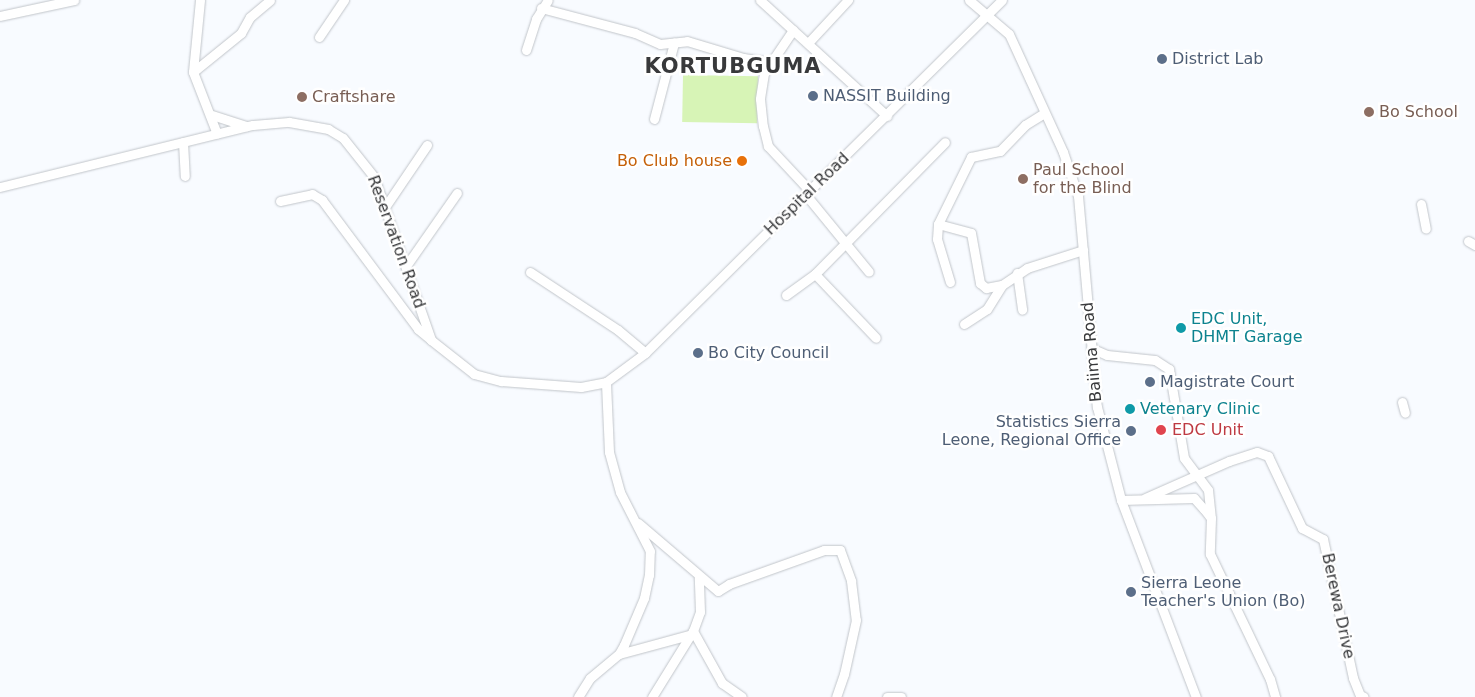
<!DOCTYPE html>
<html>
<head>
<meta charset="utf-8">
<style>
	body { margin:0 }
	#map { position:relative; width:1475px; height:697px; overflow:hidden; background:#f8fbff; font-family:"DejaVu Sans",sans-serif }
	div>[style] { position:absolute }
	[style*='--x'] { left:calc(var(--x)*1px); top:calc(var(--y)*1px); width:calc(var(--w)*1px); rotate:calc(var(--a)*1deg) }
	.green>* { inset:0; background:#d7f4b6; transform-origin:0 0 }
	.roads { filter:drop-shadow(0 0 1px #c1c5ca) drop-shadow(0 0 1px #c1c5ca) }
	.minor>* { height:9px; margin:-4.5px; padding:0 4.5px; transform-origin:4.5px; border-radius:4.5px; background:#fff }
	.dots>* { width:14px; height:14px; translate:-50% -50%; box-sizing:border-box; border:2px solid #fff; border-radius:50% }
	span { translate:-50% -50%; white-space:nowrap; text-align:center; line-height:1.15; -webkit-text-stroke:5px #fff; paint-order:stroke }
	.service-label { font-size:16px; color:#4e5e75 }
	.left { translate:0 -50%; text-align:left }
	.right { translate:-100% -50%; text-align:right }
	.education-label { font-size:16px; color:#785e54 }
	.food-label { font-size:16px; color:#c56008 }
	.street-label { font-size:16px; color:#38393b }
	.culture-label { font-size:16px; color:#0d838f }
	.health-label { font-size:16px; color:#be3a42 }
	.district-label { font-size:21px; color:#38393b; font-weight:700; letter-spacing:1px }
</style>
</head>
<body>
<div id="map">
	<div class="green">
		<i style="left:683px;top:75px;width:75px;height:47px;rotate:1deg"></i>
	</div>
	<div class="roads">
		<div class="minor">
			<i style="--x:200;--y:0;--w:72;--a:95.6"></i>
			<i style="--x:193;--y:72;--w:66;--a:68.8"></i>
			<i style="--x:760;--y:0;--w:172;--a:42.4"></i>
			<i style="--x:969;--y:0;--w:52;--a:40.4"></i>
			<i style="--x:1009;--y:34;--w:130;--a:65.4"></i>
			<i style="--x:1063;--y:152;--w:46;--a:71.2"></i>
			<i style="--x:1078;--y:196;--w:212;--a:84.9"></i>
			<i style="--x:1097;--y:407;--w:96;--a:75.5"></i>
			<i style="--x:1121;--y:500;--w:211;--a:69.2"></i>
			<i style="--x:541;--y:8;--w:97;--a:14.9"></i>
			<i style="--x:635;--y:33;--w:27;--a:24"></i>
			<i style="--x:660;--y:44;--w:27;--a:-6"></i>
			<i style="--x:687;--y:41;--w:59;--a:16.9"></i>
			<i style="--x:743;--y:58;--w:28;--a:8"></i>
			<i style="--x:0;--y:16;--w:76;--a:-12.2"></i>
			<i style="--x:793;--y:30;--w:52;--a:124"></i>
			<i style="--x:764;--y:73;--w:26;--a:99"></i>
			<i style="--x:760;--y:99;--w:27;--a:84"></i>
			<i style="--x:763;--y:126;--w:21;--a:76"></i>
			<i style="--x:768;--y:146;--w:62;--a:47"></i>
			<i style="--x:319;--y:37;--w:45;--a:-56"></i>
			<i style="--x:808;--y:43;--w:59;--a:-47.1"></i>
			<i style="--x:526;--y:50;--w:33;--a:-72"></i>
			<i style="--x:536;--y:19;--w:22;--a:-58"></i>
			<i style="--x:193;--y:72;--w:62;--a:-39.1"></i>
			<i style="--x:241;--y:33;--w:18;--a:-61"></i>
			<i style="--x:250;--y:17;--w:26;--a:-40"></i>
			<i style="--x:212;--y:115;--w:36;--a:18"></i>
			<i style="--x:654;--y:119;--w:79;--a:-75.3"></i>
			<i style="--x:183;--y:142;--w:34;--a:87"></i>
			<i style="--x:0;--y:187;--w:260;--a:-13.8"></i>
			<i style="--x:253;--y:125;--w:36;--a:-5"></i>
			<i style="--x:289;--y:122;--w:40;--a:10"></i>
			<i style="--x:328;--y:129;--w:17;--a:31"></i>
			<i style="--x:343;--y:138;--w:50;--a:51.5"></i>
			<i style="--x:374;--y:177;--w:173;--a:70.7"></i>
			<i style="--x:431;--y:340;--w:55;--a:38.3"></i>
			<i style="--x:474;--y:374;--w:28;--a:15"></i>
			<i style="--x:501;--y:381;--w:80;--a:4.3"></i>
			<i style="--x:581;--y:387;--w:25;--a:-11"></i>
			<i style="--x:606;--y:382;--w:49;--a:-36.6"></i>
			<i style="--x:645;--y:353;--w:502;--a:-44.68"></i>
			<i style="--x:806;--y:195;--w:99;--a:50.7"></i>
			<i style="--x:280;--y:201;--w:33;--a:-12"></i>
			<i style="--x:312;--y:194;--w:12;--a:31"></i>
			<i style="--x:322;--y:200;--w:161;--a:53.3"></i>
			<i style="--x:418;--y:329;--w:17;--a:40"></i>
			<i style="--x:1421;--y:204;--w:25;--a:79"></i>
			<i style="--x:385;--y:207;--w:75;--a:-55.9"></i>
			<i style="--x:938;--y:224;--w:34;--a:15"></i>
			<i style="--x:971;--y:233;--w:51;--a:79.8"></i>
			<i style="--x:980;--y:283;--w:8;--a:40"></i>
			<i style="--x:986;--y:288;--w:16;--a:-11"></i>
			<i style="--x:1002;--y:285;--w:30;--a:-34"></i>
			<i style="--x:1027;--y:268;--w:59;--a:-17.8"></i>
			<i style="--x:1468;--y:241;--w:8;--a:30"></i>
			<i style="--x:406;--y:266;--w:89;--a:-55.1"></i>
			<i style="--x:530;--y:272;--w:105;--a:33.4"></i>
			<i style="--x:618;--y:330;--w:35;--a:40"></i>
			<i style="--x:1017;--y:273;--w:37;--a:82"></i>
			<i style="--x:815;--y:274;--w:88;--a:46.4"></i>
			<i style="--x:950;--y:282;--w:45;--a:-106.8"></i>
			<i style="--x:937;--y:239;--w:15;--a:-86"></i>
			<i style="--x:938;--y:224;--w:75;--a:-63.8"></i>
			<i style="--x:971;--y:157;--w:30;--a:-12"></i>
			<i style="--x:1000;--y:151;--w:36;--a:-46"></i>
			<i style="--x:1025;--y:125;--w:22;--a:-32"></i>
			<i style="--x:786;--y:295;--w:36;--a:-36"></i>
			<i style="--x:815;--y:274;--w:185;--a:-45.4"></i>
			<i style="--x:964;--y:324;--w:27;--a:-33"></i>
			<i style="--x:987;--y:309;--w:28;--a:-58"></i>
			<i style="--x:1091;--y:348;--w:17;--a:24"></i>
			<i style="--x:1107;--y:355;--w:48;--a:5.9"></i>
			<i style="--x:1155;--y:360;--w:17;--a:33"></i>
			<i style="--x:1169;--y:369;--w:90;--a:80.4"></i>
			<i style="--x:1184;--y:458;--w:40;--a:53"></i>
			<i style="--x:1208;--y:490;--w:28;--a:84"></i>
			<i style="--x:1402;--y:402;--w:11;--a:75"></i>
			<i style="--x:1145;--y:498;--w:92;--a:-23.8"></i>
			<i style="--x:1229;--y:461;--w:29;--a:-18"></i>
			<i style="--x:1257;--y:452;--w:12;--a:20"></i>
			<i style="--x:1268;--y:456;--w:80;--a:64.7"></i>
			<i style="--x:1302;--y:528;--w:24;--a:28"></i>
			<i style="--x:1323;--y:539;--w:142;--a:77.8"></i>
			<i style="--x:1353;--y:678;--w:18;--a:68"></i>
			<i style="--x:1360;--y:695;--w:4;--a:27"></i>
			<i style="--x:1121;--y:500;--w:73;--a:-1.6"></i>
			<i style="--x:1194;--y:498;--w:15;--a:48"></i>
			<i style="--x:1204;--y:509;--w:11;--a:52"></i>
			<i style="--x:1211;--y:518;--w:36;--a:92"></i>
			<i style="--x:1210;--y:554;--w:139;--a:64.4"></i>
			<i style="--x:1270;--y:679;--w:19;--a:74"></i>
			<i style="--x:638;--y:523;--w:105;--a:40.4"></i>
			<i style="--x:718;--y:591;--w:13;--a:-32"></i>
			<i style="--x:729;--y:584;--w:101;--a:-19.7"></i>
			<i style="--x:824;--y:550;--w:16;--a:0"></i>
			<i style="--x:840;--y:550;--w:33;--a:70"></i>
			<i style="--x:851;--y:581;--w:39;--a:83"></i>
			<i style="--x:856;--y:620;--w:55;--a:102.5"></i>
			<i style="--x:844;--y:674;--w:24;--a:109"></i>
			<i style="--x:693;--y:631;--w:60;--a:60.9"></i>
			<i style="--x:722;--y:683;--w:24;--a:35"></i>
			<i style="--x:619;--y:654;--w:73;--a:-15.2"></i>
			<i style="--x:578;--y:697;--w:22;--a:-58"></i>
			<i style="--x:590;--y:678;--w:38;--a:-40"></i>
			<i style="--x:619;--y:654;--w:10;--a:-61"></i>
			<i style="--x:624;--y:645;--w:51;--a:-66.9"></i>
			<i style="--x:644;--y:598;--w:24;--a:-78"></i>
			<i style="--x:649;--y:575;--w:24;--a:-88"></i>
			<i style="--x:650;--y:551;--w:66;--a:-117"></i>
			<i style="--x:620;--y:492;--w:41;--a:-105.4"></i>
			<i style="--x:609;--y:452;--w:70;--a:-92.5"></i>
			<i style="--x:652;--y:697;--w:78;--a:-58.2"></i>
			<i style="--x:693;--y:631;--w:20;--a:-70"></i>
			<i style="--x:700;--y:612;--w:35;--a:-92"></i>
			<i style="--x:887;--y:697;--w:14;--a:0"></i>
		</div>
	</div>
	<div class="dots">
		<i style="left:1162px;top:59px;background:#5c6f8a"></i>
		<i style="left:813px;top:96px;background:#5c6f8a"></i>
		<i style="left:302px;top:97px;background:#8d6e63"></i>
		<i style="left:1369px;top:112px;background:#8d6e63"></i>
		<i style="left:742px;top:161px;background:#e8710a"></i>
		<i style="left:1023px;top:179px;background:#8d6e63"></i>
		<i style="left:1181px;top:328px;background:#0f9aa8"></i>
		<i style="left:698px;top:353px;background:#5c6f8a"></i>
		<i style="left:1150px;top:382px;background:#5c6f8a"></i>
		<i style="left:1130px;top:409px;background:#0f9aa8"></i>
		<i style="left:1161px;top:430px;background:#e0444e"></i>
		<i style="left:1131px;top:431px;background:#5c6f8a"></i>
		<i style="left:1131px;top:592px;background:#5c6f8a"></i>
	</div>
	<div class="service-label">
		<span class="left" style="left:1172px;top:59px">District Lab</span>
		<span class="left" style="left:823px;top:96px">NASSIT Building</span>
		<span class="left" style="left:708px;top:353px">Bo City Council</span>
		<span class="left" style="left:1160px;top:382px">Magistrate Court</span>
		<span class="right" style="left:1121px;top:431px">Statistics Sierra<br>Leone, Regional Office</span>
		<span class="left" style="left:1141px;top:592px">Sierra Leone<br>Teacher's Union (Bo)</span>
	</div>
	<div class="education-label">
		<span class="left" style="left:312px;top:97px">Craftshare</span>
		<span class="left" style="left:1379px;top:112px">Bo School</span>
		<span class="left" style="left:1033px;top:179px">Paul School<br>for the Blind</span>
	</div>
	<div class="food-label">
		<span class="right" style="left:732px;top:161px">Bo Club house</span>
	</div>
	<div class="street-label">
		<span style="left:807px;top:194px;rotate:-44deg">Hospital Road</span>
		<span style="left:396px;top:242px;rotate:70deg">Reservation Road</span>
		<span style="left:1092px;top:352px;rotate:-95deg">Baiima Road</span>
		<span style="left:1338px;top:606px;rotate:78deg">Berewa Drive</span>
	</div>
	<div class="culture-label">
		<span class="left" style="left:1191px;top:328px">EDC Unit,<br>DHMT Garage</span>
		<span class="left" style="left:1140px;top:409px">Vetenary Clinic</span>
	</div>
	<div class="health-label">
		<span class="left" style="left:1172px;top:430px">EDC Unit</span>
	</div>
	<div class="district-label">
		<span style="left:733px;top:66px">KORTUBGUMA</span>
	</div>
</div>
</body>
</html>
